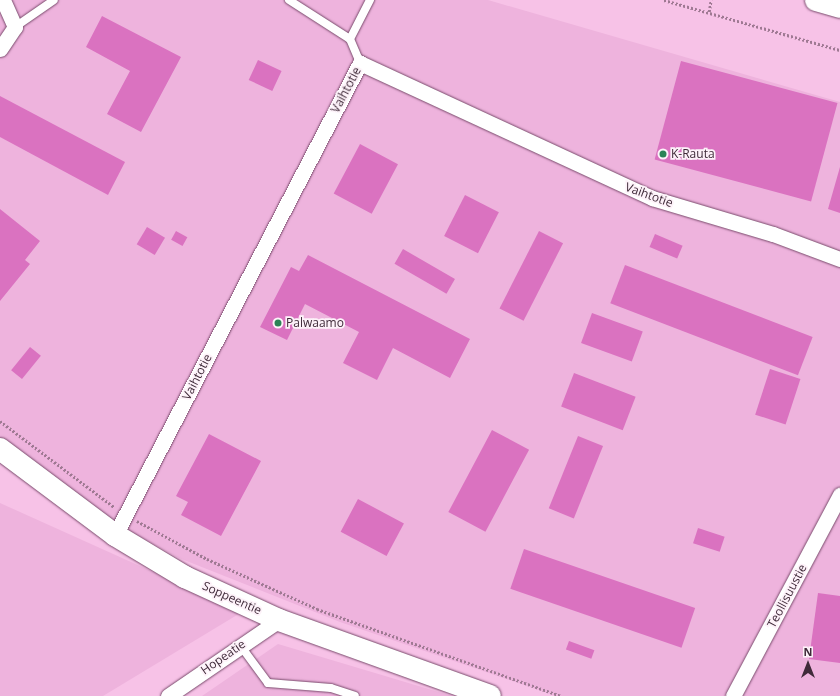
<!DOCTYPE html>
<html>
<head>
<meta charset="utf-8">
<style>
	body { margin:0 }
	#map { position:relative; width:840px; height:696px; overflow:hidden; background:#f7c2e7; font-family:"Open Sans",sans-serif }
	div>[style] { position:absolute }
	[style*='--x'] { left:calc(var(--x)*1px); top:calc(var(--y)*1px); width:calc(var(--w)*1px); rotate:calc(var(--a)*1deg) }
	.built>* { inset:0; background:#eeb3dd }
	.building>* { inset:0; background:#da72c0; transform-origin:0 0 }
	.path>* { height:2.5px; margin-top:-1.25px; transform-origin:0; background:repeating-linear-gradient(90deg,#9f7993 0 2px,transparent 0 4px) }
	.roads { filter:drop-shadow(0 0 1px #794b6c) drop-shadow(0 0 1px #794b6c) }
	.service>* { height:8px; margin:-4px; padding:0 4px; transform-origin:4px; border-radius:4px; background:#fff }
	.minor>* { height:15px; margin:-7.5px; padding:0 7.5px; transform-origin:7.5px; border-radius:7.5px; background:#fff }
	.secondary>* { height:22px; margin:-11px; padding:0 11px; transform-origin:11px; border-radius:11px; background:#fff }
	.trunk>* { height:22px; margin:-11px; padding:0 11px; transform-origin:11px; border-radius:11px; background:#fff }
	.dots>* { width:11px; height:11px; translate:-50% -50%; box-sizing:border-box; border:2px solid #fdf2f9; border-radius:50% }
	span { translate:-50% -50%; white-space:nowrap; text-align:center; line-height:1.15; -webkit-text-stroke:3.5px #fdf2f9; paint-order:stroke }
	.street-label { font-size:12px; color:#3f2a39 }
	.poi-label { font-size:12px; color:#3f2a39 }
	.left { translate:0 -50%; text-align:left }
	.north { position:absolute; left:788px; top:644px; width:40px; height:40px; -webkit-text-stroke:3px #fdf2f9; paint-order:stroke; rotate:0deg; font-size:11px; font-weight:700; line-height:16px; text-align:center; color:#3f2a39 }
	.north::after { content:''; display:block; margin:auto; width:14px; height:18px; background:#3f2a39; clip-path:polygon(50% 0,100% 100%,50% 72%,0 100%) }
</style>
</head>
<body>
<div id="map">
	<div class="built">
		<i style="clip-path:polygon(0 0,488px 0,840px 102px,840px 696px,556px 696px,340px 622px,179px 558px,32px 478px,0 450px)"></i>
		<i style="clip-path:polygon(0 503px,242px 612px,103px 696px,0 696px)"></i>
		<i style="clip-path:polygon(278px 644px,452px 696px,202px 696px)"></i>
	</div>
	<div class="building">
		<i style="clip-path:polygon(102px 16px,181px 57px,141px 132px,107px 114px,130px 71px,86px 47px)"></i>
		<i style="left:258px;top:60px;width:26px;height:22px;rotate:25deg"></i>
		<i style="left:681px;top:61px;width:162px;height:102px;rotate:15deg"></i>
		<i style="clip-path:polygon(0 96px,125px 162px,108px 195px,0 137px)"></i>
		<i style="left:360px;top:144px;width:43px;height:56px;rotate:28deg"></i>
		<i style="clip-path:polygon(840px 167px,840px 213px,828px 209px)"></i>
		<i style="left:465px;top:195px;width:38px;height:46px;rotate:27deg"></i>
		<i style="clip-path:polygon(0 209px,40px 241px,25px 260px,30px 264px,0 301px)"></i>
		<i style="left:147px;top:227px;width:21px;height:20px;rotate:31deg"></i>
		<i style="left:176px;top:231px;width:13px;height:10px;rotate:29deg"></i>
		<i style="left:539px;top:231px;width:27px;height:87px;rotate:27deg"></i>
		<i style="left:655px;top:234px;width:30px;height:14px;rotate:23deg"></i>
		<i style="left:403px;top:249px;width:60px;height:17px;rotate:30deg"></i>
		<i style="clip-path:polygon(308px 255px,470px 339px,450px 378px,393px 348px,377px 380px,343px 363px,359px 332px,305px 304px,287px 340px,260px 327px,291px 267px,299px 271px)"></i>
		<i style="left:625px;top:265px;width:201px;height:41px;rotate:21deg"></i>
		<i style="left:592px;top:313px;width:54px;height:32px;rotate:20deg"></i>
		<i style="left:30px;top:347px;width:14px;height:30px;rotate:39deg"></i>
		<i style="left:770px;top:369px;width:32px;height:48px;rotate:18deg"></i>
		<i style="left:574px;top:373px;width:66px;height:36px;rotate:21deg"></i>
		<i style="left:492px;top:430px;width:42px;height:93px;rotate:28deg"></i>
		<i style="clip-path:polygon(209px 434px,261px 461px,221px 536px,181px 515px,188px 502px,176px 496px)"></i>
		<i style="left:578px;top:436px;width:27px;height:78px;rotate:22deg"></i>
		<i style="left:358px;top:499px;width:52px;height:37px;rotate:28deg"></i>
		<i style="left:698px;top:528px;width:28px;height:16px;rotate:18deg"></i>
		<i style="left:524px;top:549px;width:181px;height:42px;rotate:19deg"></i>
		<i style="clip-path:polygon(818px 593px,840px 596px,840px 663px,809px 659px)"></i>
		<i style="left:569px;top:641px;width:27px;height:9px;rotate:20deg"></i>
	</div>
	<div class="path">
		<i style="--x:664;--y:0;--w:183;--a:15.9"></i>
		<i style="--x:709;--y:12;--w:12;--a:-81"></i>
		<i style="--x:0;--y:421;--w:143;--a:37"></i>
		<i style="--x:137;--y:521;--w:80;--a:28.5"></i>
		<i style="--x:207;--y:559;--w:121;--a:24.4"></i>
		<i style="--x:317;--y:609;--w:259;--a:19.6"></i>
	</div>
	<div class="roads">
		<div class="service">
			<i style="--x:289;--y:0;--w:72;--a:32.6"></i>
			<i style="--x:350;--y:39;--w:26;--a:67"></i>
			<i style="--x:15;--y:27;--w:47;--a:-34.7"></i>
			<i style="--x:350;--y:39;--w:44;--a:-62.9"></i>
			<i style="--x:240;--y:645;--w:47;--a:53.6"></i>
			<i style="--x:268;--y:683;--w:63;--a:4.5"></i>
			<i style="--x:331;--y:688;--w:25;--a:18"></i>
		</div>
		<div class="minor">
			<i style="--x:0;--y:49;--w:27;--a:-56"></i>
			<i style="--x:15;--y:27;--w:30;--a:-114"></i>
			<i style="--x:115;--y:535;--w:532;--a:-62.57"></i>
			<i style="--x:360;--y:63;--w:322;--a:24.8"></i>
			<i style="--x:652;--y:198;--w:126;--a:16.6"></i>
			<i style="--x:773;--y:234;--w:72;--a:20.5"></i>
			<i style="--x:168;--y:696;--w:135;--a:-34.4"></i>
			<i style="--x:733;--y:696;--w:228;--a:-62"></i>
		</div>
		<div class="secondary">
			<i style="--x:0;--y:449;--w:144;--a:36.8"></i>
			<i style="--x:115;--y:535;--w:82;--a:31"></i>
			<i style="--x:185;--y:577;--w:103;--a:24.6"></i>
			<i style="--x:279;--y:620;--w:224;--a:19.8"></i>
		</div>
		<div class="trunk">
			<i style="--x:816;--y:0;--w:25;--a:16"></i>
		</div>
	</div>
	<div class="dots">
		<i style="left:663px;top:154px;background:#2c8357"></i>
		<i style="left:278px;top:323px;background:#2c8357"></i>
	</div>
	<div class="street-label">
		<span style="left:346px;top:90px;rotate:-62deg">Vaihtotie</span>
		<span style="left:649px;top:195px;rotate:20deg">Vaihtotie</span>
		<span style="left:197px;top:377px;rotate:-63deg">Vaihtotie</span>
		<span style="left:787px;top:596px;rotate:-62deg">Teollisuustie</span>
		<span style="left:232px;top:598px;rotate:24deg">Soppeentie</span>
		<span style="left:223px;top:657px;rotate:-35deg">Hopeatie</span>
	</div>
	<div class="poi-label">
		<span class="left" style="left:671px;top:154px">K-Rauta</span>
		<span class="left" style="left:286px;top:323px">Palwaamo</span>
	</div>
	<div class="north">N</div>
</div>
</body>
</html>
